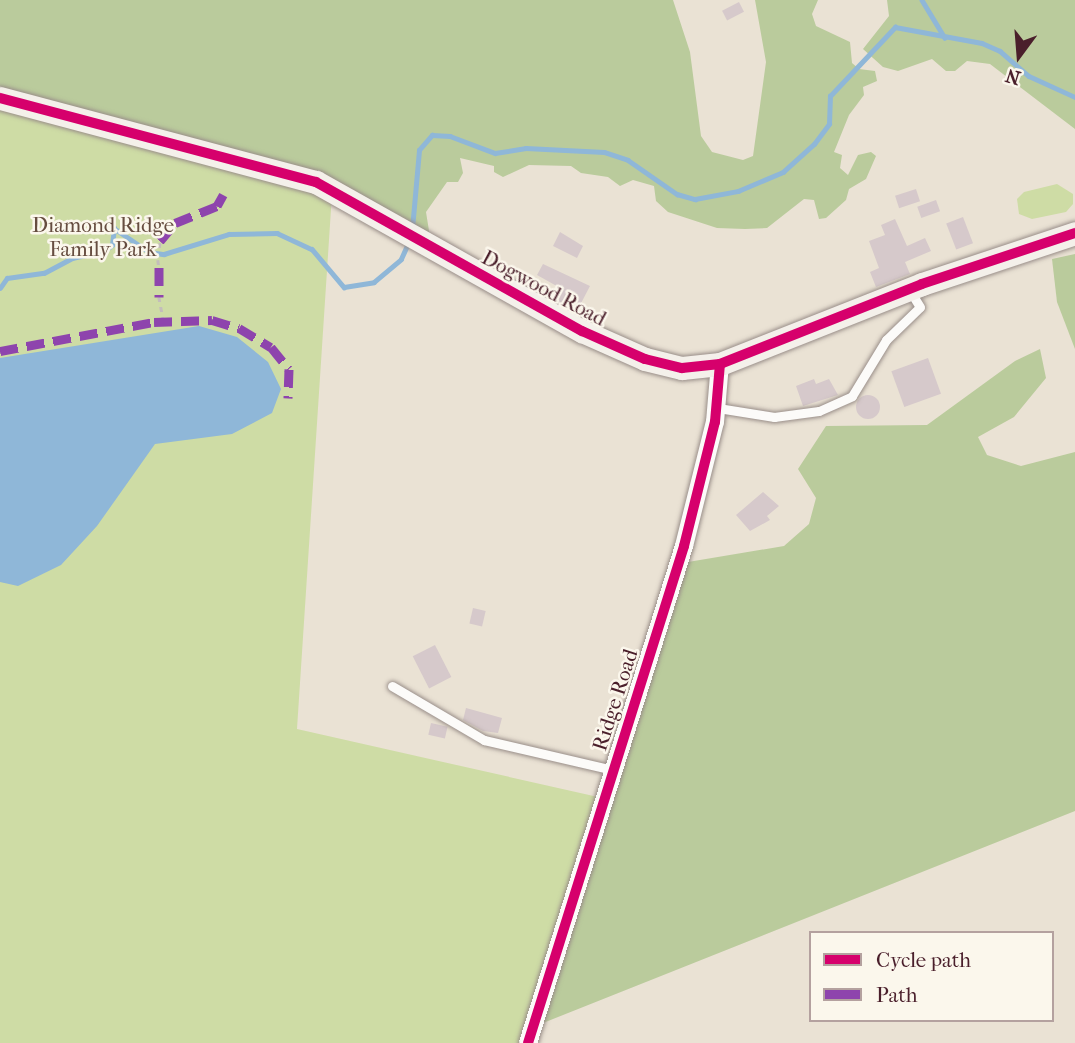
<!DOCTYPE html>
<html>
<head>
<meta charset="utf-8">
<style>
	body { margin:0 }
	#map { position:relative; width:1075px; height:1043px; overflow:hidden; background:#eae2d4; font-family:"IM FELL French Canon",serif }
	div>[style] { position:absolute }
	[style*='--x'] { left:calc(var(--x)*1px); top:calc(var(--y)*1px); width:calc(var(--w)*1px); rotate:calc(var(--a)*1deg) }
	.green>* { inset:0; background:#cedca5 }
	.forest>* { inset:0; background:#bacb9c }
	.water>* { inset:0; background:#8fb7d8 }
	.stream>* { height:4.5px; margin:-2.25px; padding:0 2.25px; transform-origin:2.25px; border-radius:2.25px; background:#8fb7d8 }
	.building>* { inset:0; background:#d6c9cb; transform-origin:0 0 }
	.round { border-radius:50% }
	.path>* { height:2.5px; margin-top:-1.25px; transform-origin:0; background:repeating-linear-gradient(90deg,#c3bdbb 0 5px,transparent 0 10px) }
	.roads { filter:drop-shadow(0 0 2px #998e89) drop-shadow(0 0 2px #998e89) }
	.lane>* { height:9px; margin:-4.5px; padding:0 4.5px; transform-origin:4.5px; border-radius:4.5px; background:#fcfbf9 }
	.street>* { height:18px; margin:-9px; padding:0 9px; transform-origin:9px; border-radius:9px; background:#fcfbf9 }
	.secondary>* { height:23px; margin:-11.5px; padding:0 11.5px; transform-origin:11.5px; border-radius:11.5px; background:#f4f0ea }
	.quiet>* { height:9px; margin-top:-4.5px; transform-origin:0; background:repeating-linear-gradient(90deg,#8e44ad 0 18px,transparent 0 27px) }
	.cycleway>* { height:10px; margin:-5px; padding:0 5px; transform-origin:5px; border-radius:5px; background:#d6006c }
	span { translate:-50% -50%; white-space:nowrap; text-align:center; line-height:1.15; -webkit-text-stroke:5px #fbf7ec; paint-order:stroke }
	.park-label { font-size:21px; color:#664d40 }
	.street-label { font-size:21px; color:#4a1f2b }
	.legend { position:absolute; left:809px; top:931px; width:245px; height:91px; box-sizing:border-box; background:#fbf7ec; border:2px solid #b4a19f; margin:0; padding:9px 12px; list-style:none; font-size:21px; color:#4a1f2b }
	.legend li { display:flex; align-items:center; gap:14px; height:35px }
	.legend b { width:35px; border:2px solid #b4a19f }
	.north { position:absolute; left:984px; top:21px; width:70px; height:70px; -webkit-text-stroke:5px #fbf7ec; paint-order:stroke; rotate:196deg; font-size:19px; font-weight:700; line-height:28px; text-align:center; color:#4a1f2b }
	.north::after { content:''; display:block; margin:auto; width:24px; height:32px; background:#4a1f2b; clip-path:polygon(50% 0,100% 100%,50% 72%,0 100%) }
</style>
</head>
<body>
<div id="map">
	<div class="green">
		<i style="clip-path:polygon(0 104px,332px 194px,297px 729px,598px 797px,520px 1043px,0 1043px)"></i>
		<i style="clip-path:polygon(1057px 184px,1073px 194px,1073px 204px,1066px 212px,1032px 219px,1019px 214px,1017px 199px,1024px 192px)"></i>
	</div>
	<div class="forest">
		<i style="clip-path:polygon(0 0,673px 0,690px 52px,701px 136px,712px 152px,743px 160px,753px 156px,766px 62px,755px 0,818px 0,812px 14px,816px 26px,850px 42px,852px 63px,859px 69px,875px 71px,877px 81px,863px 87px,864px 95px,849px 115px,834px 152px,842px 155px,840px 168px,848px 175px,858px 155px,871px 152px,876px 156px,866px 179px,849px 189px,846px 200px,826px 218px,819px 219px,814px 200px,804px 199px,767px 228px,745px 229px,717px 228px,668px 212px,656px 201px,654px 186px,633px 180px,620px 186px,608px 177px,581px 173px,571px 166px,529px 165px,503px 177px,494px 172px,494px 166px,460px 158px,463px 173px,458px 182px,447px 182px,426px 212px,430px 237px,407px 222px,0 91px)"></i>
		<i style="clip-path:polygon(887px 0,1075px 0,1075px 129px,990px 64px,967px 61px,955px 71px,946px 71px,932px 59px,898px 71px,883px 67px,863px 49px,889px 16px)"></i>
		<i style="clip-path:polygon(1075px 254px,1075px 349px,1057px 302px,1052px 259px)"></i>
		<i style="clip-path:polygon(1040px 349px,1046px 378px,1014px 417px,978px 437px,987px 455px,1021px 466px,1075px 452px,1075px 811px,543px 1023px,688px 562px,784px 546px,809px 524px,816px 498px,798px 469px,826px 426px,927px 425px,1015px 361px)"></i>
	</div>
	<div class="water">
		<i style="clip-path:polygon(199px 326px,237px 337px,268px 362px,281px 389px,272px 413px,232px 434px,155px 444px,97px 526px,61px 565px,18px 586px,0 582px,0 358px)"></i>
	</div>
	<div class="stream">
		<i style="--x:922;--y:0;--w:44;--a:58.8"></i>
		<i style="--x:412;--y:229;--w:79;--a:-84.9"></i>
		<i style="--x:419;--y:150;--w:20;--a:-49"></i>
		<i style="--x:432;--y:135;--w:18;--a:3"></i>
		<i style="--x:450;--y:136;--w:48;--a:20.7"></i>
		<i style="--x:495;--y:153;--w:31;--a:-9"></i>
		<i style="--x:526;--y:148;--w:78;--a:2.9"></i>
		<i style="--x:604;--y:152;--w:25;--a:18"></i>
		<i style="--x:628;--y:160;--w:60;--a:34.8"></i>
		<i style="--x:677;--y:194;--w:19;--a:16"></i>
		<i style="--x:695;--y:199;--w:44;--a:-10.5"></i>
		<i style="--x:738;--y:191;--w:49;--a:-22.9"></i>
		<i style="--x:783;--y:172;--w:42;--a:-42.1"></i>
		<i style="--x:814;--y:144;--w:25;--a:-53"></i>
		<i style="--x:829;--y:124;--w:28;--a:-88"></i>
		<i style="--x:830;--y:96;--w:95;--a:-46.7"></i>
		<i style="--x:895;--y:27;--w:88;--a:10.4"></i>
		<i style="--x:982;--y:43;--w:20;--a:24"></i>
		<i style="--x:1000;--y:51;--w:38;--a:41"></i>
		<i style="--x:1029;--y:76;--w:51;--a:24.5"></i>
		<i style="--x:0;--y:288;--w:12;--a:-55"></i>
		<i style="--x:7;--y:278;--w:37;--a:-8"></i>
		<i style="--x:44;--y:273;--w:32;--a:-28"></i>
		<i style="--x:72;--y:258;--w:33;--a:-12"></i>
		<i style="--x:104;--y:251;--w:10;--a:-37"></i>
		<i style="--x:112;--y:245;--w:17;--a:-83"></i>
		<i style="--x:114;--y:228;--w:42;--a:34.4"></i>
		<i style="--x:149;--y:252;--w:15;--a:8"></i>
		<i style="--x:164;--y:254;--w:68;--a:-17.1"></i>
		<i style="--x:229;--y:234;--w:48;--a:-1.2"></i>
		<i style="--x:277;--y:233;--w:38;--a:25"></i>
		<i style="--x:312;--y:249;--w:50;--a:49.9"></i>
		<i style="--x:344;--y:287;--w:30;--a:-9"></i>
		<i style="--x:374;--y:282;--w:35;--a:-40"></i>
		<i style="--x:401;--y:259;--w:20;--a:-66"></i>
	</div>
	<div class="building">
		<i style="left:739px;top:2px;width:11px;height:19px;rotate:63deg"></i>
		<i style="left:916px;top:189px;width:13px;height:22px;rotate:72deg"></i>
		<i style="left:936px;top:200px;width:12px;height:20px;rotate:70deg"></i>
		<i style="left:963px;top:217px;width:28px;height:18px;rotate:69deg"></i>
		<i style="clip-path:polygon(895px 219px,907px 246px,925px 238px,931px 251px,905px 262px,910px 274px,876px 287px,870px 272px,879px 268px,869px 241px,885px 235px,881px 225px)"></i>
		<i style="clip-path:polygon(560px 232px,583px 246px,577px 258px,553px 246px)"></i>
		<i style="clip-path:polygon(543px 264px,590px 286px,578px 309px,558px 302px,562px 289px,537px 275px)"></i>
		<i style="left:928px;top:358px;width:38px;height:39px;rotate:70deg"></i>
		<i style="clip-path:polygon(814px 379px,816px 384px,829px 379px,838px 395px,803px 406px,796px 386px)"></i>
		<i class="round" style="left:856px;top:395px;width:24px;height:24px"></i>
		<i style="clip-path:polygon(763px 492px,779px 506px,767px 516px,770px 520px,750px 531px,736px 515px)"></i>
		<i style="left:473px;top:608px;width:13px;height:16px;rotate:13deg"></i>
		<i style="left:435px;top:645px;width:36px;height:25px;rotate:63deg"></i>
		<i style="clip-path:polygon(466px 708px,502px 718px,498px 733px,483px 731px,463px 720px)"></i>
		<i style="left:431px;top:723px;width:17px;height:12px;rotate:13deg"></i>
	</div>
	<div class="path">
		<i style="--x:159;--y:248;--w:7;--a:-82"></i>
		<i style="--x:158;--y:260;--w:7;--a:82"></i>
		<i style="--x:159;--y:297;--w:21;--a:79"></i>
	</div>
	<div class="roads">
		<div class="lane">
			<i style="--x:718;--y:408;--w:57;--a:9.1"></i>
			<i style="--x:774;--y:417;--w:45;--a:-7.6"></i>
			<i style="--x:819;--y:411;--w:36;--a:-24"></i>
			<i style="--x:852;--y:396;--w:66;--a:-58.7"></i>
			<i style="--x:886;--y:340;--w:47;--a:-44.1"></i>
			<i style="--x:920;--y:307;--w:19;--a:-122"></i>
			<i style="--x:392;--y:686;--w:107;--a:30.4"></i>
			<i style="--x:484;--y:740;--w:132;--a:13.1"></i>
		</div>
		<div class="street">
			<i style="--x:528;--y:1043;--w:521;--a:-72.57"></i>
			<i style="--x:684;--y:546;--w:128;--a:-76"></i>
			<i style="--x:715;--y:422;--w:58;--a:-85.1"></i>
		</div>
		<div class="secondary">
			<i style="--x:0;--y:98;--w:327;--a:14.9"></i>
			<i style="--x:316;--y:182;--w:305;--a:29.3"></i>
			<i style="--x:582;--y:331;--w:69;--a:24"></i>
			<i style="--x:645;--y:359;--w:38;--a:14"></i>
			<i style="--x:682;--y:368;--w:38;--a:-6"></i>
			<i style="--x:720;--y:364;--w:217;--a:-21.6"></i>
			<i style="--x:922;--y:284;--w:161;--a:-18.4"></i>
		</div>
	</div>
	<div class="quiet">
		<i style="--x:160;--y:241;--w:23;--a:-50"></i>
		<i style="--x:175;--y:223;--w:45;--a:-22"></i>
		<i style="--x:217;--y:206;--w:13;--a:-61"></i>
		<i style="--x:159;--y:267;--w:30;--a:90"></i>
		<i style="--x:0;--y:351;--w:157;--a:-10.7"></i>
		<i style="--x:154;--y:322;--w:58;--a:-2"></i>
		<i style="--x:212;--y:320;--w:28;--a:17"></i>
		<i style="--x:239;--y:328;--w:37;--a:31"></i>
		<i style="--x:271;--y:347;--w:28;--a:51"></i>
		<i style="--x:289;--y:369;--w:29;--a:92"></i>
	</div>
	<div class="cycleway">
		<i style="--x:0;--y:98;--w:327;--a:14.9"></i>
		<i style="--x:316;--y:182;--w:305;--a:29.3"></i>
		<i style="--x:582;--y:331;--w:69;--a:24"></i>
		<i style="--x:645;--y:359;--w:38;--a:14"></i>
		<i style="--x:682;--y:368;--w:38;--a:-6"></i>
		<i style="--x:720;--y:364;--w:217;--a:-21.6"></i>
		<i style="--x:922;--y:284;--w:161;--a:-18.4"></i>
		<i style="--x:528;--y:1043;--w:521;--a:-72.57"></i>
		<i style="--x:684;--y:546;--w:128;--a:-76"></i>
		<i style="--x:715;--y:422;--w:58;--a:-85.1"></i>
	</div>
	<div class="park-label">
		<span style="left:103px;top:237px">Diamond Ridge<br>Family Park</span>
	</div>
	<div class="street-label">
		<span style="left:544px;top:288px;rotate:28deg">Dogwood Road</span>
		<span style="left:615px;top:700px;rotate:-72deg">Ridge Road</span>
	</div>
	<ul class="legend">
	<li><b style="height:9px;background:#d6006c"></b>Cycle path</li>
	<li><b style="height:9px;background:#8e44ad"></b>Path</li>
	</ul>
	<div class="north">N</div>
</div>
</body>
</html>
